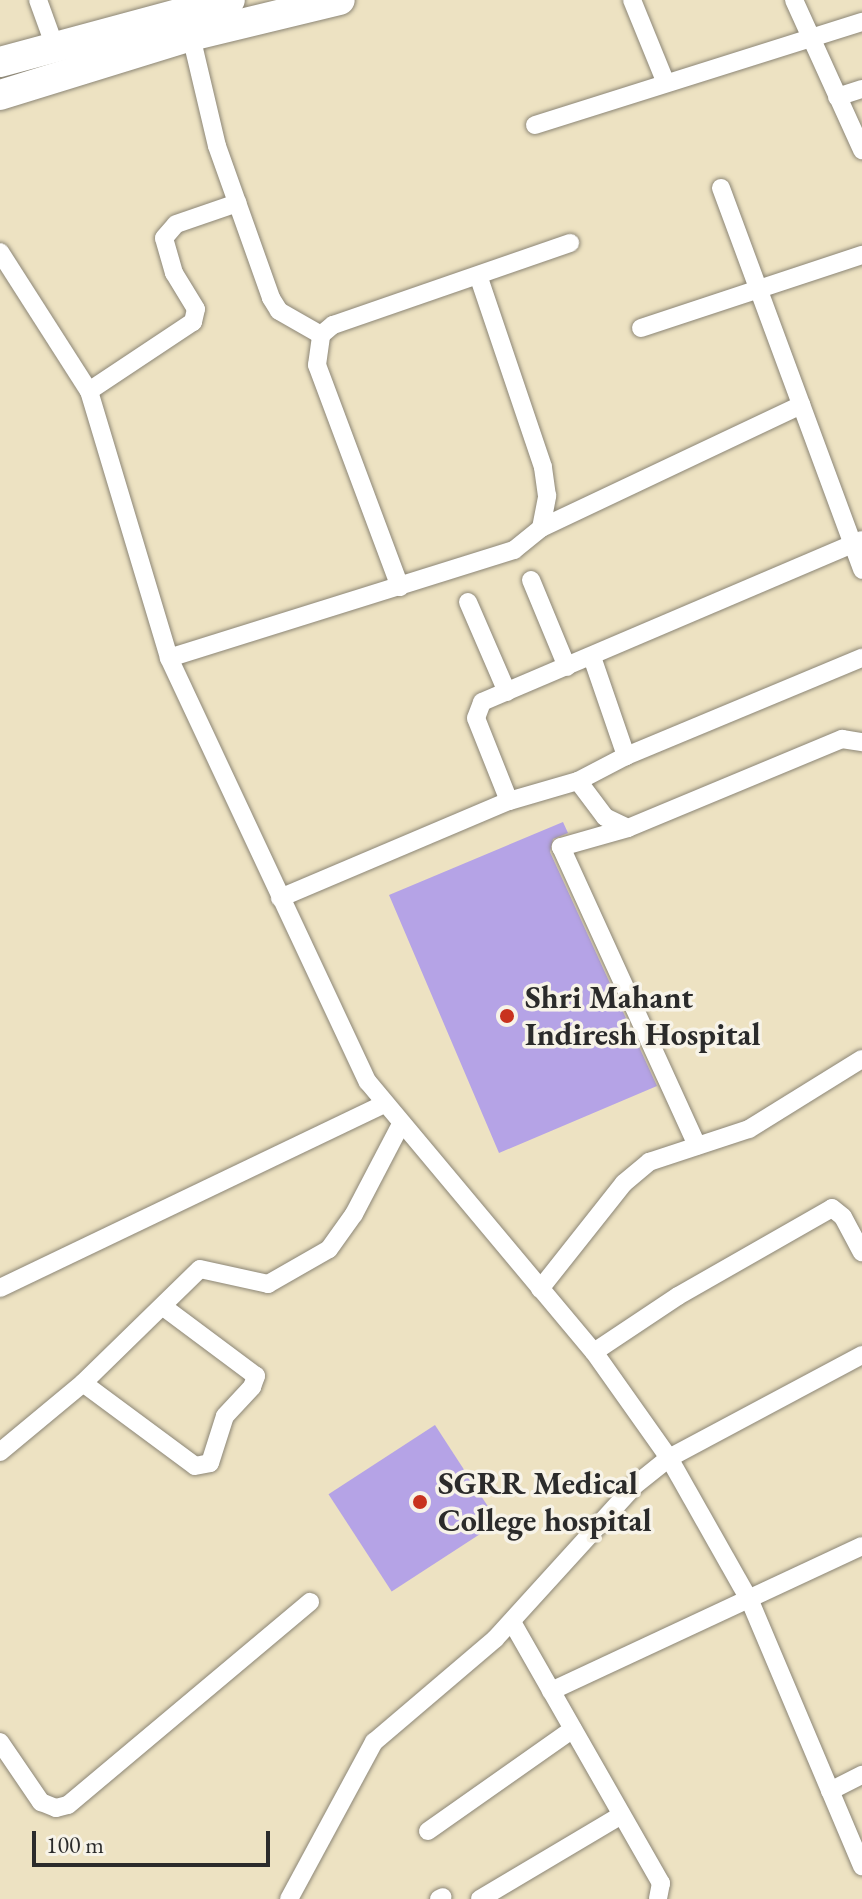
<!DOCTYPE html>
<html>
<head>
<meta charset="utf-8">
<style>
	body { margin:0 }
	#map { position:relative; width:862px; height:1899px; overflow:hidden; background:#ede2c2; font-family:"EB Garamond",serif }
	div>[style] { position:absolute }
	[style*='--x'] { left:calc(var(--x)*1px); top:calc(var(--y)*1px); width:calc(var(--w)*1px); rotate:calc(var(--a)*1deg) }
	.building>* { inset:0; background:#b5a3e6; transform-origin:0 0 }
	.roads { filter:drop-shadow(0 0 2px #8c8676) drop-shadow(0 0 2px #8c8676) }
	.minor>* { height:18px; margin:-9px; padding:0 9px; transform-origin:9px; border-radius:9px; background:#fff }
	.primary>* { height:30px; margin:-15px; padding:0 15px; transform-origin:15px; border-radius:15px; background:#fff }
	.dots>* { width:22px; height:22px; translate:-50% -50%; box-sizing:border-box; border:4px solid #f7f3e8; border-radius:50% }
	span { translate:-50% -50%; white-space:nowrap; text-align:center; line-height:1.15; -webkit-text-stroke:7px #f7f3e8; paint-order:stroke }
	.poi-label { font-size:32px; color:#2b2b2b; font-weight:700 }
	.left { translate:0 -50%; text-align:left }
	.scale { position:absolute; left:32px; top:1831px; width:238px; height:36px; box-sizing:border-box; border:4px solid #2b2b2b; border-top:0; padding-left:10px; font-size:24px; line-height:28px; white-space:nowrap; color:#2b2b2b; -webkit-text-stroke:6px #f7f3e8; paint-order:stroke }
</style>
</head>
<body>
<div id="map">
	<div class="building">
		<i style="clip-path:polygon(563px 822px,568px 833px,553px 839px,550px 852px,657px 1086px,499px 1153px,389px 895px)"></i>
		<i style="left:435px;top:1425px;width:116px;height:127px;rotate:57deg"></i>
	</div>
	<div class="roads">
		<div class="minor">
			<i style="--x:38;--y:0;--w:50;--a:70.1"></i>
			<i style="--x:632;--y:0;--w:87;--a:67.8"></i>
			<i style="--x:794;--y:0;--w:165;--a:65.6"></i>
			<i style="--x:191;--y:36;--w:113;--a:76.7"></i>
			<i style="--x:217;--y:146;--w:161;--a:70.4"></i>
			<i style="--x:271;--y:298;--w:15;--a:58"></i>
			<i style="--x:279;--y:311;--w:48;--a:29.7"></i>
			<i style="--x:837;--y:97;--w:26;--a:-18"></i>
			<i style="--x:535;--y:125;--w:343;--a:-17.5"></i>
			<i style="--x:721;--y:188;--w:407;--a:69.7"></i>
			<i style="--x:0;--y:252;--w:165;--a:57.4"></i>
			<i style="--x:89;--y:391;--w:279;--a:73.3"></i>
			<i style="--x:169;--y:658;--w:468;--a:64.9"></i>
			<i style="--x:368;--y:1082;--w:352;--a:50.1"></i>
			<i style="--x:594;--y:1352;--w:130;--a:54.7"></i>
			<i style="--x:669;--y:1458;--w:164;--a:60.5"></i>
			<i style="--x:750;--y:1601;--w:288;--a:67.1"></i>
			<i style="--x:641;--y:328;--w:233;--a:-18.3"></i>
			<i style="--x:89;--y:391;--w:125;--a:-33.6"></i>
			<i style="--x:193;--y:322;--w:13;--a:-77"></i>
			<i style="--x:196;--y:309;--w:42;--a:-121.4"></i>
			<i style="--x:174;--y:273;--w:36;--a:-106"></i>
			<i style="--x:164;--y:238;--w:18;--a:-49"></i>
			<i style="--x:176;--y:224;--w:65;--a:-19"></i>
			<i style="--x:541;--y:528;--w:288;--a:-25.3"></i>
			<i style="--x:531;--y:580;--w:94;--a:67.5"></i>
			<i style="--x:400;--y:587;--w:237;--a:-110.5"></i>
			<i style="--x:317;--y:365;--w:30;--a:-82"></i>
			<i style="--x:321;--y:335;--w:16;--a:-40"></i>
			<i style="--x:333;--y:325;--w:251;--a:-19.1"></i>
			<i style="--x:468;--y:602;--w:98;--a:66.6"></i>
			<i style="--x:592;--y:657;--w:105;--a:71"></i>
			<i style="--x:169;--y:658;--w:362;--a:-17.4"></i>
			<i style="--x:514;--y:550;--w:35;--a:-39"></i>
			<i style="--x:541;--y:528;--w:33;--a:-79"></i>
			<i style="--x:547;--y:496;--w:29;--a:-98"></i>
			<i style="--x:543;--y:467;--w:200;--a:-108.7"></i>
			<i style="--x:578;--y:781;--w:45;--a:53.1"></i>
			<i style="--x:605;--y:817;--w:25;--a:26"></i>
			<i style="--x:628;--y:828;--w:232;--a:-22.6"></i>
			<i style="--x:842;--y:739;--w:20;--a:9"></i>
			<i style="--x:509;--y:801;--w:89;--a:-111.7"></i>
			<i style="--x:476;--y:718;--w:17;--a:-69"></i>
			<i style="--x:482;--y:702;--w:413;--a:-23.1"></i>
			<i style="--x:628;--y:828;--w:70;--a:164.2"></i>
			<i style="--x:561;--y:847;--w:328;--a:65.5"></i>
			<i style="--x:280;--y:898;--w:249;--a:-23"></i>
			<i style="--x:509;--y:801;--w:72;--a:-16.2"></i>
			<i style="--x:578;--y:781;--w:54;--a:-27.5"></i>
			<i style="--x:626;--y:756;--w:256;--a:-22.6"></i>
			<i style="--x:0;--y:1288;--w:426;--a:-25.6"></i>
			<i style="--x:540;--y:1289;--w:135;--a:-51.6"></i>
			<i style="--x:624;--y:1183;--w:33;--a:-40"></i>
			<i style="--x:649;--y:1162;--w:105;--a:-18.3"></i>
			<i style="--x:749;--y:1129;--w:133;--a:-31.8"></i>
			<i style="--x:594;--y:1352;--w:101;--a:-33.7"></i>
			<i style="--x:678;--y:1296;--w:177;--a:-29.7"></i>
			<i style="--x:832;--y:1208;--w:14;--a:39"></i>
			<i style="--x:843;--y:1217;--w:40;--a:62"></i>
			<i style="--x:83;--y:1383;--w:139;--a:36.5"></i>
			<i style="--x:195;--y:1466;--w:15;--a:-11"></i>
			<i style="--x:210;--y:1463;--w:49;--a:-72.3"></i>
			<i style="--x:225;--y:1416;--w:40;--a:-47"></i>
			<i style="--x:252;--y:1387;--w:12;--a:-70"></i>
			<i style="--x:256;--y:1376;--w:117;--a:-143.3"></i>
			<i style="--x:0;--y:1452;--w:108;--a:-39.7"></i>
			<i style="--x:83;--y:1383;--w:163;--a:-44.3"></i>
			<i style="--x:200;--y:1269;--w:70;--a:12.4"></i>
			<i style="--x:268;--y:1284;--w:70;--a:-29.8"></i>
			<i style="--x:329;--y:1249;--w:43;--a:-54.5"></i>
			<i style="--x:354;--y:1214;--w:102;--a:-62.4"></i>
			<i style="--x:512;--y:1622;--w:301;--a:60.3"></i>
			<i style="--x:661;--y:1883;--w:16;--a:101"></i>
			<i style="--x:551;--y:1691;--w:343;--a:-25"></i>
			<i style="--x:0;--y:1742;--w:73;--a:55.7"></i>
			<i style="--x:41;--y:1802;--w:16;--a:22"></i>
			<i style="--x:56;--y:1808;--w:12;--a:-14"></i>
			<i style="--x:68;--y:1805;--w:316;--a:-40"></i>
			<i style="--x:830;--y:1791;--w:36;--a:-27"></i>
			<i style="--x:428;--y:1831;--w:177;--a:-35.1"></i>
			<i style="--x:289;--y:1899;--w:179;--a:-61.6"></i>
			<i style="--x:374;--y:1742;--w:159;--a:-40.4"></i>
			<i style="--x:495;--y:1639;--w:207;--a:-47.7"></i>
			<i style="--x:634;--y:1486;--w:45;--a:-38.7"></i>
			<i style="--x:669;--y:1458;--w:219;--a:-28.1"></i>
			<i style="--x:439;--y:1899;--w:4;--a:-27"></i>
			<i style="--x:480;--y:1899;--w:163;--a:-30.7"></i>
		</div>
		<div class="primary">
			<i style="--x:0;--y:62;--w:238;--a:-15.1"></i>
			<i style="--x:0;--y:95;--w:200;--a:-17.2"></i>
			<i style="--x:191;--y:36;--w:153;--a:-13.6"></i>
		</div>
	</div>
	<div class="dots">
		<i style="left:507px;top:1016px;background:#c8321e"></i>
		<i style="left:420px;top:1502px;background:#c8321e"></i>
	</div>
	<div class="poi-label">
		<span class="left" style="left:525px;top:1016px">Shri Mahant<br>Indiresh Hospital</span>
		<span class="left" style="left:438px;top:1502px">SGRR Medical<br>College hospital</span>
	</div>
	<div class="scale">100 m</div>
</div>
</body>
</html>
